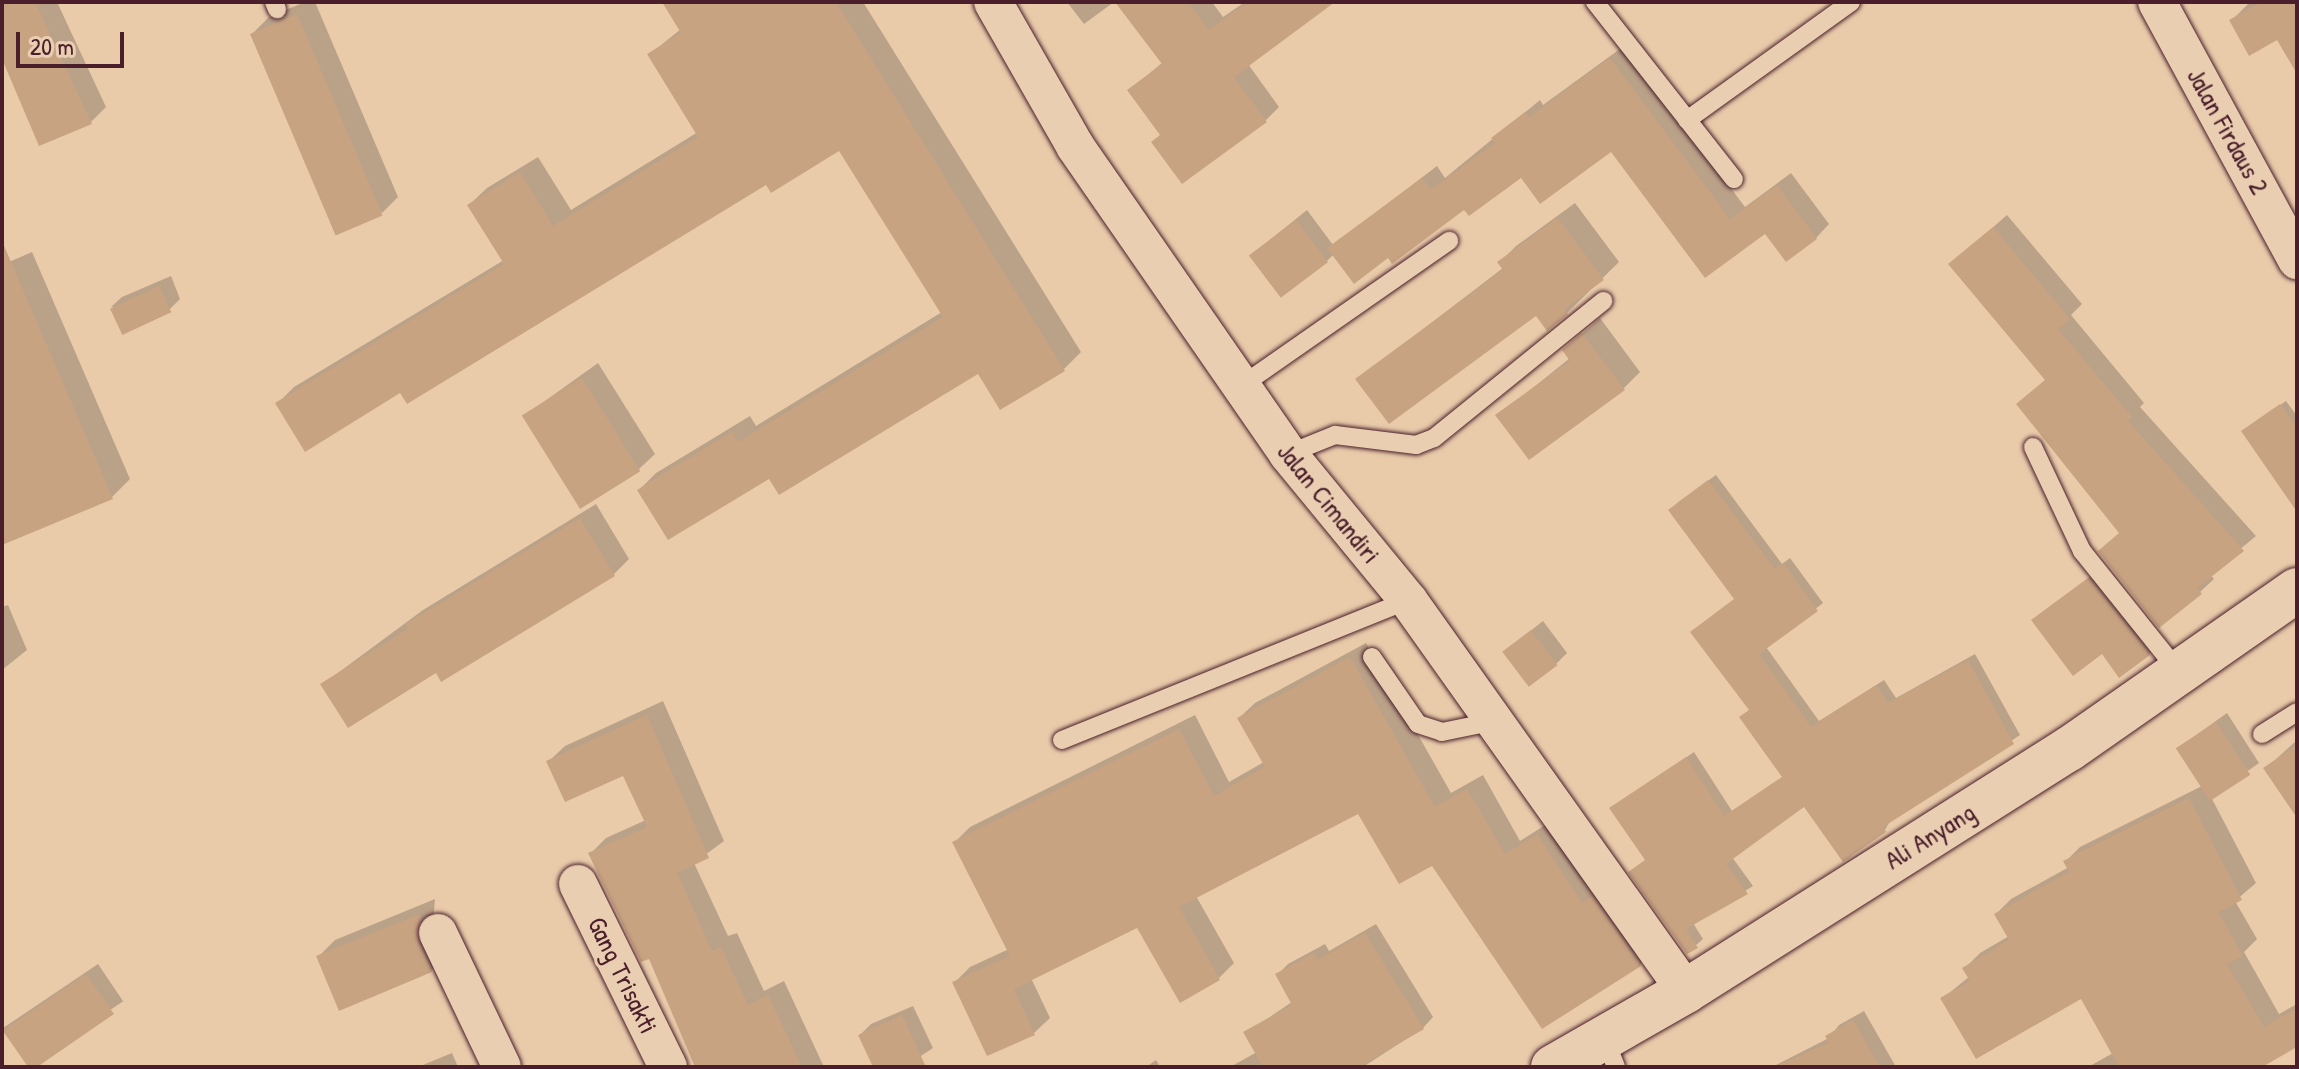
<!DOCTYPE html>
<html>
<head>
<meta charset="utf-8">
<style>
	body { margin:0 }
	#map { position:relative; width:2299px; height:1069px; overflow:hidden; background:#e9cbaa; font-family:"Patrick Hand",sans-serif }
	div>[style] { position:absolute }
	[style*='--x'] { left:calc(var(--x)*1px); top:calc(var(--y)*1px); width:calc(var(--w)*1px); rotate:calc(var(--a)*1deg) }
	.shadow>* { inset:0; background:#0003; transform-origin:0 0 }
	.building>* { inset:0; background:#c8a382; transform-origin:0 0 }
	.roads { filter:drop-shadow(0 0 2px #4a1f2b) drop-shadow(0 0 2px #4a1f2b) }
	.service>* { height:18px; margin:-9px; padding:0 9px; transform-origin:9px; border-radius:9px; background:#eaceb1 }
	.minor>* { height:38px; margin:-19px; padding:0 19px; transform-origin:19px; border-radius:19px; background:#eaceb1 }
	.tertiary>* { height:44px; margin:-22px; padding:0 22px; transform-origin:22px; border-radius:22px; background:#eaceb1 }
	span { translate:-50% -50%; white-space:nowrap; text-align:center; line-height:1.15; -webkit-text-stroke:6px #eaceb1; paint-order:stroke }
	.street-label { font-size:26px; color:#4a1f2b }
	.frame { position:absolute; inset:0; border:4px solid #4a1f2b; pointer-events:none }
	.scale { position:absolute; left:16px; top:32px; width:108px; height:36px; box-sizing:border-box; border:4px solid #4a1f2b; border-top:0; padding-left:10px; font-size:24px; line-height:28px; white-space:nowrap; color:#4a1f2b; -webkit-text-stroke:6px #eaceb1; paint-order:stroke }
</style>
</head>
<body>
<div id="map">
	<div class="shadow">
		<i style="clip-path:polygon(2px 2px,57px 2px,106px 107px,91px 122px,2px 54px)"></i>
		<i style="clip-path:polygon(305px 2px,315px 2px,398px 197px,382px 213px,253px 33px,269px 17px)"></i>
		<i style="clip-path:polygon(664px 2px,863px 2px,1081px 352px,1064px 369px,978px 371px,770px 476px,639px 490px,656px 473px,750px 416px,756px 426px,942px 312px,840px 148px,767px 182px,401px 390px,277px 404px,294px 387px,504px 260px,469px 205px,487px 188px,538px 157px,571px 210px,698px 132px,650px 54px,681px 29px)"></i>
		<i style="clip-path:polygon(1067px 2px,1114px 2px,1084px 24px)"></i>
		<i style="clip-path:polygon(1118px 2px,1212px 2px,1223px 17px,1245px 2px,1332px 2px,1248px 64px,1279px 107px,1265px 121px,1162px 134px,1130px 90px,1163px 62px)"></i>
		<i style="clip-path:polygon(2250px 2px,2297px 2px,2297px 70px,2278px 37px,2231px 21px)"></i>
		<i style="clip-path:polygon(1624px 46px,1745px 207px,1791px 173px,1829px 224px,1816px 238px,1766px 231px,1706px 275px,1611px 149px,1521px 175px,1389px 256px,1334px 254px,1327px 261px,1251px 255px,1307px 210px,1333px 245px,1437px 166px,1445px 178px,1540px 100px,1543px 105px)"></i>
		<i style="clip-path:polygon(1575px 203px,1619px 262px,1567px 313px,1537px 313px,1358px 379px,1503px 268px,1499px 263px,1516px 246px)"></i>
		<i style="clip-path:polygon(2007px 215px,2082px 304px,2071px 315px,2144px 403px,2140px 407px,2256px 536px,2210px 574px,2214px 579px,2200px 592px,2121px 532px,2046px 379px,1951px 264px)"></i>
		<i style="clip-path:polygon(32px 252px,130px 479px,112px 497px,2px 543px,2px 265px)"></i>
		<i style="clip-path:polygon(171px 276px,180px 299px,169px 310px,111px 307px,122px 297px)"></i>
		<i style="clip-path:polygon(1600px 318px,1640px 372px,1624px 388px,1498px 416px,1570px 358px,1564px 350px)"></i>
		<i style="clip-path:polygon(598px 363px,655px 454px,638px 470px,524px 416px)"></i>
		<i style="clip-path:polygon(2286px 401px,2297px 416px,2297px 492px,2249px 426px)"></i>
		<i style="clip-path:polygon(1716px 475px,1782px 564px,1790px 558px,1823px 603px,1766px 647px,1819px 721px,1884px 680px,1896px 698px,1975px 654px,2020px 735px,1890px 821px,1885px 830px,1804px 804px,1732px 857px,1753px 886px,1693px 923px,1703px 939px,1688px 952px,1647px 859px,1611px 809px,1694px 752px,1732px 811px,1784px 776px,1750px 709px,1736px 598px,1677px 503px)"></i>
		<i style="clip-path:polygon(596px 504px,629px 559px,614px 574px,442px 679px,436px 670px,323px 684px,423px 610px)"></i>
		<i style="clip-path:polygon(2094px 574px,2154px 649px,2149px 654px,2102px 651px,2039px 615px)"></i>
		<i style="clip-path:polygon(8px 605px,27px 650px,2px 670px,2px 607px)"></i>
		<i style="clip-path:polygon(1543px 621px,1567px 653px,1556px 664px,1504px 652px)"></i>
		<i style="clip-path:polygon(1366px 643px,1451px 793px,1483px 775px,1520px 841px,1553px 820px,1655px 949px,1640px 965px,1542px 1026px,1432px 863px,1359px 812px,1196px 896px,1234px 963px,1219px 978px,1137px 926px,1031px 978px,1050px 1018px,1034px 1033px,988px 1054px,955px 982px,970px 967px,1009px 949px,954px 843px,970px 827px,1195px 715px,1229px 782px,1264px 762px,1239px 718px,1255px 703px)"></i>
		<i style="clip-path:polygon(663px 701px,724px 841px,694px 863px,728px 936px,737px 933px,764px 991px,784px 981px,824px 1067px,698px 1067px,650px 956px,591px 853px,606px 838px,646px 820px,624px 773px,549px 761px,565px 746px)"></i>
		<i style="clip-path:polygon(2227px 713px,2259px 763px,2211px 797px,2256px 883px,2235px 901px,2257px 939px,2244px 952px,2279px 1014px,2297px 1004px,2297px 1045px,2258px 1067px,2088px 1067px,2113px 1053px,2082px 997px,1943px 998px,1970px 976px,1965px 968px,1980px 953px,2009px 936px,1996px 914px,2011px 899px,2069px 867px,2065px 862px,2080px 847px,2202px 786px,2178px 748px)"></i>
		<i style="clip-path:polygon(2297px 740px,2297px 815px,2266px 768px)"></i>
		<i style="clip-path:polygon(435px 899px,433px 925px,448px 954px,431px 971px,319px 956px,335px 940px)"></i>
		<i style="clip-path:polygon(1376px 924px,1433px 1017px,1423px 1028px,1363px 1067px,1230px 1067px,1257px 1052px,1246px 1033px,1292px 1002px,1277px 975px,1288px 964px,1325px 944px,1329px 951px)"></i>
		<i style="left:98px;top:964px;width:45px;height:115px;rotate:56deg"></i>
		<i style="clip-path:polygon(913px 1006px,933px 1048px,904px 1067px,875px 1067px,860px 1035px,871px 1024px)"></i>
		<i style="clip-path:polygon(1864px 1011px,1896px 1067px,1772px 1067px,1829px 1038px,1839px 1025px)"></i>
		<i style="clip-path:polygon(452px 1053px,458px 1067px,418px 1067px)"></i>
		<i style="clip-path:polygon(1156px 1060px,1160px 1067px,1146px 1067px)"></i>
	</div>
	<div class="building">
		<i style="clip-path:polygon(2px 2px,35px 2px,92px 124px,39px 146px,2px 59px)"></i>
		<i style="clip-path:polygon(662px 2px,836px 2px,1065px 371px,1000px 410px,978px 374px,779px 495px,769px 479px,668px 540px,637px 490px,732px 432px,738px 442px,943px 317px,839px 151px,771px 193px,766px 185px,407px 404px,400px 393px,305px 452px,275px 403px,504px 264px,467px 205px,520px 172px,553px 226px,698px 137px,647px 54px,681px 33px)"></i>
		<i style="clip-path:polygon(1115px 2px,1188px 2px,1209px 30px,1247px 2px,1335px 2px,1234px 77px,1267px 122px,1182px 184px,1151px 142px,1160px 135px,1127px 90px,1162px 64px)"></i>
		<i style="clip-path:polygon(2261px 2px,2297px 2px,2297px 74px,2277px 40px,2249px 56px,2229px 20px)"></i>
		<i style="left:297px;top:14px;width:219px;height:51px;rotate:67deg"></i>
		<i style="clip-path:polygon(1610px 58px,1730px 219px,1777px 185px,1817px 239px,1786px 262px,1765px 234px,1705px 278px,1611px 152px,1540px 204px,1521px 178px,1469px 216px,1464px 210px,1392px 264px,1388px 258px,1354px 284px,1327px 248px,1422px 178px,1431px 190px,1495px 143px,1491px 138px,1525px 112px,1529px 117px)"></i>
		<i style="clip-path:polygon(1558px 218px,1604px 280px,1564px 309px,1568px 314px,1547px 331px,1536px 316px,1389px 424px,1355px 379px,1503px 270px,1497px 262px)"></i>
		<i style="left:1296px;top:220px;width:53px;height:59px;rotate:53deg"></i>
		<i style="clip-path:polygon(1993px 227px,2070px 319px,2058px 329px,2132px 417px,2128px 421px,2244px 551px,2197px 588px,2202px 594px,2159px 628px,2098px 551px,2119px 533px,2016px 404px,2045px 380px,1948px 264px)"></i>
		<i style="clip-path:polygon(2px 241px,113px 499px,2px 545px)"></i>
		<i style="left:159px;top:286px;width:29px;height:54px;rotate:65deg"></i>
		<i style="clip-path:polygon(1582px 333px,1625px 390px,1529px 460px,1495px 415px,1570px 361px,1562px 350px)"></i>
		<i style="left:582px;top:378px;width:110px;height:71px;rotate:58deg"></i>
		<i style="clip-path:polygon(2280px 404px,2297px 428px,2297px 512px,2241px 431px)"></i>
		<i style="clip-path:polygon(1708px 480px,1775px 569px,1783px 563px,1818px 611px,1759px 654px,1811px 727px,1876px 685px,1888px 703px,1968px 660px,2014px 744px,1883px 827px,1886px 832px,1843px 862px,1804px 807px,1726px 864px,1748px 894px,1686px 929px,1698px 948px,1687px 954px,1628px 872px,1645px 860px,1609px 808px,1686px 757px,1724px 816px,1782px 777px,1739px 717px,1749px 710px,1690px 632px,1734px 599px,1668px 510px)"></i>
		<i style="clip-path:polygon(580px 518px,615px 576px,441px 682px,436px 673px,348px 728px,320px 684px,408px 629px,406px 624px)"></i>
		<i style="clip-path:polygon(2088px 578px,2150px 655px,2119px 678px,2102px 654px,2073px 676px,2031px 620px)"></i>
		<i style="left:1531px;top:630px;width:44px;height:36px;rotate:53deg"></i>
		<i style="clip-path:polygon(1350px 657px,1435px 807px,1467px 789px,1505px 854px,1537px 834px,1582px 903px,1592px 896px,1641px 966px,1542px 1029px,1432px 866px,1399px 884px,1358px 814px,1179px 907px,1220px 980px,1180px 1003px,1137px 928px,1014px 989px,1035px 1035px,987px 1056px,952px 982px,1010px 956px,952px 842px,1179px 729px,1214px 796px,1265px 767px,1237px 718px)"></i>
		<i style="clip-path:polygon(647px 715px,709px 858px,677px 873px,712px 951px,721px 947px,748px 1005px,768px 995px,802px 1067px,695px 1067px,649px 959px,641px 962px,588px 853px,647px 827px,623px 776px,565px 802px,546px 761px)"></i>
		<i style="left:2216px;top:722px;width:63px;height:48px;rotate:57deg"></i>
		<i style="clip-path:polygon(2297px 745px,2297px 818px,2263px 768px)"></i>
		<i style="clip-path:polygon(2189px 798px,2242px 900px,2218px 912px,2243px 956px,2227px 964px,2264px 1027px,2297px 1008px,2297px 1047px,2262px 1067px,2119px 1067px,2081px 999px,1976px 1059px,1940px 998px,1970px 981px,1962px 968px,2009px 940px,1994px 914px,2069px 872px,2063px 861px)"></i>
		<i style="clip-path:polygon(420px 914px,418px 942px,432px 972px,339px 1011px,316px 956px)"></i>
		<i style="clip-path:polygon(1365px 933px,1424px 1029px,1359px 1067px,1263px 1067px,1243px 1032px,1292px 1005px,1275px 974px,1314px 953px,1318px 960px)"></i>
		<i style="clip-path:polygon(86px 974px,114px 1014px,37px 1067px,28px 1067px,3px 1031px)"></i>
		<i style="clip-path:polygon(902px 1015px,926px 1067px,873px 1067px,858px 1035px)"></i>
		<i style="clip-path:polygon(1853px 1020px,1880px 1067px,1773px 1067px,1829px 1043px,1825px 1036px)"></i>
	</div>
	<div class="roads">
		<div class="service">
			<i style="--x:274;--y:2;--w:8;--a:67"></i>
			<i style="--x:1595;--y:2;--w:225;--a:51.9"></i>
			<i style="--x:1687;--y:120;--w:202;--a:-35.7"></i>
			<i style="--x:1241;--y:386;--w:254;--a:-34.9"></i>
			<i style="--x:2033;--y:447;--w:115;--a:64.8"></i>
			<i style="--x:2082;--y:551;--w:141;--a:51.3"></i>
			<i style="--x:2170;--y:661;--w:17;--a:3"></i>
			<i style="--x:1288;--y:454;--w:51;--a:-22"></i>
			<i style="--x:1335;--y:435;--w:82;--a:7"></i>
			<i style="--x:1416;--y:445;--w:19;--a:-21"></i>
			<i style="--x:1434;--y:438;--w:218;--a:-39"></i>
			<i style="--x:1372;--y:657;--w:81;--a:55.5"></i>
			<i style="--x:1418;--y:724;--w:25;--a:18"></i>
			<i style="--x:1442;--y:732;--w:50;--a:-11.5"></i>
			<i style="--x:2262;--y:734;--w:41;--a:-32.2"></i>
			<i style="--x:1062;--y:740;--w:373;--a:-22"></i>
			<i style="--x:1604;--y:1037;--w:32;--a:68"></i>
		</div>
		<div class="minor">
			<i style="--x:993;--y:2;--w:166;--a:60.3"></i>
			<i style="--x:1075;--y:146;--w:374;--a:55.3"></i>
			<i style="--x:1288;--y:454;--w:189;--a:50.6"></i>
			<i style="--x:1408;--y:600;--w:480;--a:54.6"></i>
			<i style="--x:2157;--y:2;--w:294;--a:61.5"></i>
			<i style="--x:578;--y:884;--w:204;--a:63.8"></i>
			<i style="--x:438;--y:933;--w:148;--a:64.5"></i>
		</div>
		<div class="tertiary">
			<i style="--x:1553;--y:1067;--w:153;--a:-29.7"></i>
			<i style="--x:1686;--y:991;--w:453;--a:-32.3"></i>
			<i style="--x:2069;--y:749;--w:278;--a:-34.9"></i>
		</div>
	</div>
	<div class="street-label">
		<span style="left:2228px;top:131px;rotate:61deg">Jalan Firdaus 2</span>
		<span style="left:1329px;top:503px;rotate:51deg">Jalan Cimandiri</span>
		<span style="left:1930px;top:836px;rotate:-32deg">Ali Anyang</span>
		<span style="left:623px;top:975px;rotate:64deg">Gang Trisakti</span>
	</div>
	<div class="frame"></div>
	<div class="scale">20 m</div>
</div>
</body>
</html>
